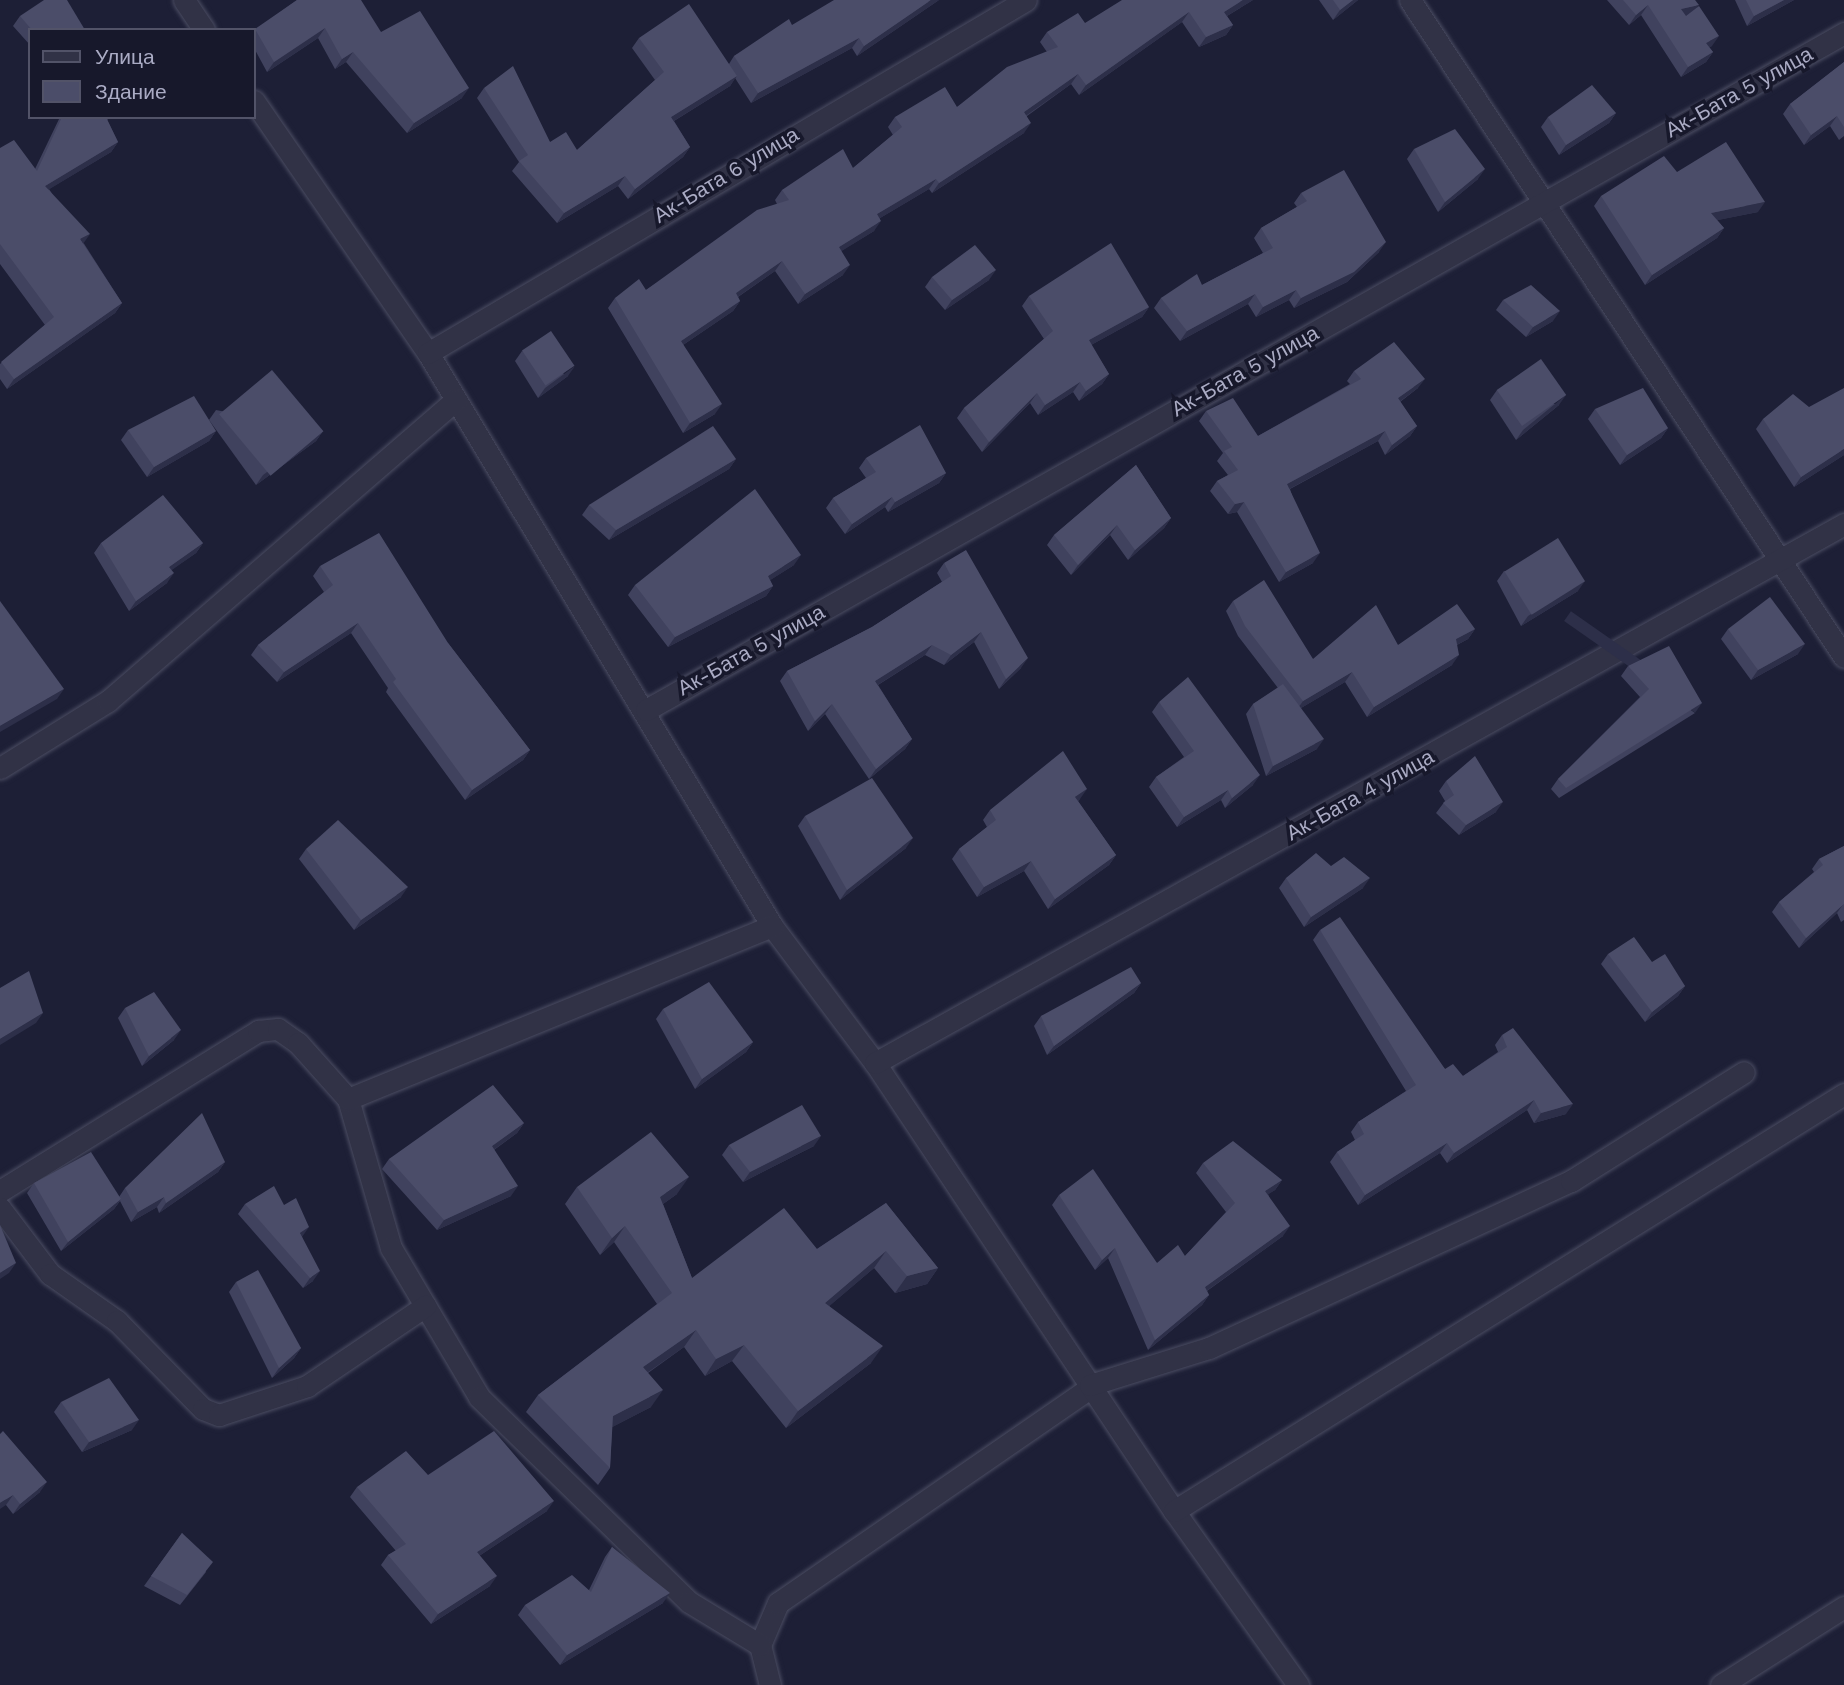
<!DOCTYPE html>
<html>
<head>
<meta charset="utf-8">
<style>
	body { margin:0 }
	#map { position:relative; width:1844px; height:1685px; overflow:hidden; background:#1d1f36; font-family:"Work Sans",sans-serif }
	div>[style] { position:absolute }
	[style*='--x'] { left:calc(var(--x)*1px); top:calc(var(--y)*1px); width:calc(var(--w)*1px); rotate:calc(var(--a)*1deg) }
	.roads { filter:drop-shadow(0 0 2px #4b4d62) drop-shadow(0 0 2px #4b4d62) }
	.service>* { height:21px; margin:-10.5px; padding:0 10.5px; transform-origin:10.5px; border-radius:10.5px; background:#313246 }
	.minor>* { height:21px; margin:-10.5px; padding:0 10.5px; transform-origin:10.5px; border-radius:10.5px; background:#313246 }
	.wall>* { inset:0; background:#40425e }
	.shaded-wall>* { inset:0; background:#2d2f49; transform-origin:0 0 }
	.building>* { inset:0; background:#4b4d69; transform-origin:0 0 }
	span { translate:-50% -50%; white-space:nowrap; text-align:center; line-height:1.15; -webkit-text-stroke:7px #17182b; paint-order:stroke }
	.street-label { font-size:21px; color:#aaabc4 }
	.legend { position:absolute; left:28px; top:28px; width:228px; height:91px; box-sizing:border-box; background:#17182b; border:2px solid #525368; margin:0; padding:9px 12px; list-style:none; font-size:21px; color:#aaabc4 }
	.legend li { display:flex; align-items:center; gap:14px; height:35px }
	.legend b { width:35px; border:2px solid #525368 }
</style>
</head>
<body>
<div id="map">
	<div class="roads">
		<div class="service">
			<i style="--x:770;--y:1685;--w:41;--a:-104"></i>
			<i style="--x:760;--y:1645;--w:46;--a:-66.8"></i>
			<i style="--x:778;--y:1603;--w:380;--a:-34.6"></i>
		</div>
		<div class="minor">
			<i style="--x:184;--y:0;--w:36;--a:56"></i>
			<i style="--x:1410;--y:0;--w:787;--a:56.55"></i>
			<i style="--x:254;--y:101;--w:306;--a:55.4"></i>
			<i style="--x:428;--y:353;--w:668;--a:59.02"></i>
			<i style="--x:772;--y:926;--w:171;--a:53.1"></i>
			<i style="--x:875;--y:1063;--w:539;--a:56.28"></i>
			<i style="--x:1174;--y:1511;--w:214;--a:54.5"></i>
			<i style="--x:428;--y:353;--w:694;--a:-30.55"></i>
			<i style="--x:646;--y:710;--w:1376;--a:-29.47"></i>
			<i style="--x:0;--y:768;--w:127;--a:-31.8"></i>
			<i style="--x:108;--y:701;--w:460;--a:-40.9"></i>
			<i style="--x:875;--y:1063;--w:1109;--a:-29.08"></i>
			<i style="--x:348;--y:1099;--w:155;--a:73.9"></i>
			<i style="--x:391;--y:1248;--w:173;--a:59.4"></i>
			<i style="--x:479;--y:1397;--w:293;--a:44.3"></i>
			<i style="--x:689;--y:1602;--w:83;--a:31.2"></i>
			<i style="--x:0;--y:1191;--w:304;--a:-31.8"></i>
			<i style="--x:258;--y:1031;--w:20;--a:-6"></i>
			<i style="--x:278;--y:1029;--w:24;--a:35"></i>
			<i style="--x:298;--y:1043;--w:75;--a:48.2"></i>
			<i style="--x:348;--y:1099;--w:458;--a:-22.2"></i>
			<i style="--x:0;--y:1208;--w:83;--a:52.9"></i>
			<i style="--x:50;--y:1274;--w:82;--a:35"></i>
			<i style="--x:117;--y:1321;--w:123;--a:45.7"></i>
			<i style="--x:203;--y:1409;--w:17;--a:21"></i>
			<i style="--x:219;--y:1415;--w:93;--a:-18.2"></i>
			<i style="--x:307;--y:1386;--w:143;--a:-34.1"></i>
			<i style="--x:1090;--y:1385;--w:125;--a:-17.3"></i>
			<i style="--x:1209;--y:1348;--w:399;--a:-24.8"></i>
			<i style="--x:1571;--y:1181;--w:204;--a:-32.2"></i>
			<i style="--x:1174;--y:1511;--w:789;--a:-31.9"></i>
			<i style="--x:1721;--y:1685;--w:146;--a:-32.4"></i>
		</div>
	</div>
	<div class="wall">
		<i style="clip-path:polygon(297px 0,381px 32px,462px 98px,407px 133px,346px 62px,335px 69px,318px 38px,267px 72px,254px 48px,254px 31px)"></i>
		<i style="clip-path:polygon(939px 0,857px 56px,852px 48px,751px 103px,735px 78px,730px 86px,674px 121px,690px 147px,683px 157px,628px 199px,618px 186px,557px 223px,512px 171px,519px 162px,477px 98px,484px 88px,550px 142px,577px 150px,655px 80px,632px 48px,639px 38px,729px 64px,734px 56px,792px 25px)"></i>
		<i style="clip-path:polygon(1253px 0,1227px 16px,1233px 25px,1226px 35px,1199px 47px,1182px 22px,1079px 95px,1071px 84px,1027px 116px,1024px 133px,932px 193px,929px 189px,880px 218px,874px 231px,841px 251px,843px 275px,798px 304px,775px 271px,738px 297px,740px 301px,733px 311px,683px 345px,715px 414px,683px 433px,608px 308px,615px 298px,646px 290px,777px 204px,775px 200px,782px 190px,853px 168px,893px 135px,888px 127px,895px 117px,957px 107px,1047px 52px,1040px 42px,1047px 32px,1085px 23px)"></i>
		<i style="clip-path:polygon(1319px 0,1358px 0,1333px 20px)"></i>
		<i style="clip-path:polygon(1607px 0,1695px 0,1697px 8px,1712px 46px,1709px 47px,1713px 52px,1706px 62px,1681px 77px,1641px 15px,1629px 25px)"></i>
		<i style="clip-path:polygon(1735px 0,1794px 0,1747px 26px)"></i>
		<i style="clip-path:polygon(20px 16px,85px 30px,30px 30px,30px 45px,13px 26px)"></i>
		<i style="clip-path:polygon(1844px 62px,1844px 136px,1839px 140px,1830px 126px,1804px 145px,1783px 114px,1790px 104px)"></i>
		<i style="clip-path:polygon(1616px 113px,1609px 123px,1559px 155px,1541px 127px,1548px 117px)"></i>
		<i style="clip-path:polygon(60px 117px,111px 117px,107px 120px,118px 142px,111px 152px,49px 189px,122px 303px,115px 313px,7px 389px,0 379px,0 364px,45px 325px,0 264px,0 148px,35px 169px)"></i>
		<i style="clip-path:polygon(1414px 149px,1478px 179px,1438px 212px,1407px 159px)"></i>
		<i style="clip-path:polygon(1677px 172px,1758px 212px,1717px 220px,1724px 228px,1717px 238px,1645px 285px,1594px 206px,1601px 196px)"></i>
		<i style="clip-path:polygon(1301px 193px,1379px 252px,1347px 282px,1294px 308px,1289px 300px,1256px 317px,1248px 304px,1180px 341px,1154px 308px,1161px 298px,1202px 285px,1263px 253px,1254px 238px,1261px 228px,1297px 207px,1294px 203px)"></i>
		<i style="clip-path:polygon(932px 277px,989px 280px,945px 310px,925px 287px)"></i>
		<i style="clip-path:polygon(1029px 296px,1149px 307px,1142px 317px,1091px 345px,1109px 374px,1102px 384px,1079px 401px,1073px 392px,1038px 415px,1030px 403px,982px 452px,957px 418px,964px 408px,1044px 339px,1022px 306px)"></i>
		<i style="clip-path:polygon(1503px 300px,1553px 321px,1526px 337px,1496px 310px)"></i>
		<i style="clip-path:polygon(522px 351px,568px 376px,538px 398px,515px 361px)"></i>
		<i style="clip-path:polygon(1354px 371px,1418px 388px,1400px 402px,1417px 426px,1410px 436px,1385px 455px,1378px 441px,1290px 489px,1313px 563px,1279px 582px,1237px 512px,1228px 514px,1210px 491px,1217px 481px,1228px 475px,1217px 461px,1223px 453px,1199px 421px,1206px 411px,1258px 436px,1350px 384px,1347px 381px)"></i>
		<i style="clip-path:polygon(1497px 390px,1559px 405px,1516px 440px,1490px 400px)"></i>
		<i style="clip-path:polygon(1809px 407px,1844px 455px,1794px 487px,1756px 429px,1763px 419px)"></i>
		<i style="clip-path:polygon(1595px 409px,1668px 428px,1661px 438px,1620px 465px,1588px 419px)"></i>
		<i style="clip-path:polygon(216px 410px,323px 431px,316px 441px,256px 485px,209px 420px)"></i>
		<i style="clip-path:polygon(128px 430px,216px 431px,209px 441px,147px 477px,121px 440px)"></i>
		<i style="clip-path:polygon(866px 458px,946px 473px,939px 483px,888px 512px,885px 507px,845px 534px,826px 508px,833px 498px,866px 478px,859px 468px)"></i>
		<i style="clip-path:polygon(736px 459px,729px 469px,609px 540px,582px 515px,589px 505px)"></i>
		<i style="clip-path:polygon(1136px 465px,1171px 518px,1164px 528px,1128px 560px,1110px 535px,1071px 575px,1047px 545px,1054px 535px)"></i>
		<i style="clip-path:polygon(101px 543px,203px 543px,196px 553px,171px 570px,167px 583px,129px 611px,94px 553px)"></i>
		<i style="clip-path:polygon(944px 563px,1021px 668px,999px 689px,974px 642px,944px 665px,925px 655px,878px 685px,912px 739px,905px 749px,869px 779px,825px 714px,808px 731px,780px 681px,787px 671px,872px 627px,942px 582px,937px 573px)"></i>
		<i style="clip-path:polygon(794px 565px,770px 580px,773px 586px,766px 596px,668px 647px,628px 595px,635px 585px)"></i>
		<i style="clip-path:polygon(320px 566px,448px 643px,530px 750px,523px 760px,465px 800px,386px 692px,388px 688px,351px 633px,277px 682px,251px 655px,258px 645px,324px 592px,313px 576px)"></i>
		<i style="clip-path:polygon(1504px 571px,1578px 591px,1521px 626px,1497px 581px)"></i>
		<i style="clip-path:polygon(1233px 601px,1313px 659px,1398px 645px,1475px 629px,1468px 639px,1457px 645px,1452px 665px,1367px 717px,1345px 682px,1301px 708px,1317px 749px,1266px 776px,1246px 714px,1253px 704px,1278px 688px,1238px 636px,1226px 611px)"></i>
		<i style="clip-path:polygon(1728px 629px,1798px 654px,1751px 680px,1721px 639px)"></i>
		<i style="clip-path:polygon(1628px 666px,1695px 713px,1559px 798px,1551px 789px,1558px 779px,1640px 697px,1621px 676px)"></i>
		<i style="clip-path:polygon(1159px 702px,1253px 785px,1225px 808px,1221px 800px,1177px 827px,1149px 787px,1156px 777px,1184px 757px,1152px 712px)"></i>
		<i style="clip-path:polygon(1446px 781px,1496px 812px,1459px 835px,1436px 813px,1445px 801px,1439px 791px)"></i>
		<i style="clip-path:polygon(1080px 799px,1078px 801px,1116px 855px,1109px 865px,1048px 909px,1024px 871px,977px 897px,952px 859px,959px 849px,987px 827px,983px 820px,990px 810px)"></i>
		<i style="clip-path:polygon(805px 816px,906px 848px,840px 900px,798px 826px)"></i>
		<i style="clip-path:polygon(1844px 846px,1844px 920px,1841px 922px,1837px 913px,1799px 948px,1772px 912px,1779px 902px,1814px 872px,1812px 869px,1819px 859px)"></i>
		<i style="clip-path:polygon(306px 849px,401px 897px,354px 930px,299px 859px)"></i>
		<i style="clip-path:polygon(1331px 866px,1363px 888px,1304px 927px,1279px 888px,1286px 878px)"></i>
		<i style="clip-path:polygon(1320px 930px,1445px 1069px,1463px 1076px,1498px 1052px,1495px 1045px,1502px 1035px,1566px 1114px,1534px 1123px,1527px 1110px,1447px 1163px,1440px 1153px,1358px 1205px,1330px 1162px,1337px 1152px,1355px 1140px,1351px 1132px,1358px 1122px,1406px 1091px,1313px 940px)"></i>
		<i style="clip-path:polygon(1608px 954px,1652px 962px,1685px 986px,1678px 996px,1645px 1022px,1601px 964px)"></i>
		<i style="clip-path:polygon(1141px 983px,1134px 993px,1047px 1055px,1034px 1026px,1041px 1016px)"></i>
		<i style="clip-path:polygon(125px 1008px,174px 1040px,142px 1066px,118px 1018px)"></i>
		<i style="clip-path:polygon(663px 1009px,753px 1042px,746px 1052px,695px 1089px,656px 1019px)"></i>
		<i style="clip-path:polygon(524px 1123px,517px 1133px,494px 1150px,511px 1196px,437px 1230px,382px 1169px,389px 1159px)"></i>
		<i style="clip-path:polygon(729px 1145px,814px 1146px,743px 1182px,722px 1155px)"></i>
		<i style="clip-path:polygon(225px 1162px,218px 1172px,159px 1213px,157px 1207px,131px 1222px,120px 1201px,114px 1209px,61px 1251px,27px 1193px,34px 1183px,119px 1197px,125px 1188px)"></i>
		<i style="clip-path:polygon(1203px 1163px,1282px 1180px,1275px 1190px,1268px 1194px,1283px 1236px,1207px 1291px,1209px 1295px,1202px 1305px,1148px 1350px,1108px 1258px,1095px 1270px,1052px 1205px,1059px 1195px,1157px 1263px,1185px 1256px,1226px 1212px,1196px 1173px)"></i>
		<i style="clip-path:polygon(577px 1187px,677px 1194px,663px 1204px,692px 1278px,817px 1249px,886px 1203px,938px 1268px,927px 1284px,895px 1293px,874px 1268px,829px 1306px,871px 1363px,786px 1428px,732px 1361px,705px 1376px,684px 1347px,648px 1373px,651px 1407px,612px 1427px,610px 1468px,598px 1485px,526px 1412px,538px 1395px,657px 1304px,614px 1242px,600px 1255px,565px 1204px)"></i>
		<i style="clip-path:polygon(245px 1204px,284px 1205px,302px 1237px,313px 1281px,303px 1288px,238px 1214px)"></i>
		<i style="clip-path:polygon(236px 1282px,301px 1348px,294px 1358px,272px 1378px,229px 1292px)"></i>
		<i style="clip-path:polygon(61px 1402px,132px 1430px,82px 1452px,54px 1412px)"></i>
		<i style="clip-path:polygon(0 1434px,40px 1492px,13px 1514px,6px 1505px)"></i>
		<i style="clip-path:polygon(428px 1475px,547px 1511px,479px 1556px,490px 1586px,431px 1624px,381px 1565px,388px 1555px,396px 1551px,350px 1497px,357px 1487px)"></i>
		<i style="clip-path:polygon(182px 1533px,206px 1572px,180px 1605px,144px 1586px)"></i>
		<i style="clip-path:polygon(612px 1547px,663px 1603px,560px 1665px,518px 1615px,525px 1605px,589px 1590px,605px 1557px)"></i>
	</div>
	<div class="shaded-wall">
		<i style="clip-path:polygon(931px 0,939px 0,857px 56px,864px 46px)"></i>
		<i style="clip-path:polygon(1243px 0,1253px 0,1217px 22px,1224px 12px)"></i>
		<i style="clip-path:polygon(1353px 0,1358px 0,1333px 20px,1340px 10px)"></i>
		<i style="clip-path:polygon(1784px 0,1794px 0,1747px 26px,1754px 16px)"></i>
		<i style="clip-path:polygon(1648px 5px,1641px 15px,1629px 25px,1636px 15px)"></i>
		<i style="clip-path:polygon(1699px 5px,1692px 15px,1674px 19px,1681px 9px)"></i>
		<i style="clip-path:polygon(1189px 12px,1182px 22px,1079px 95px,1086px 85px)"></i>
		<i style="clip-path:polygon(1233px 25px,1226px 35px,1199px 47px,1206px 37px)"></i>
		<i style="clip-path:polygon(325px 28px,318px 38px,267px 72px,274px 62px)"></i>
		<i style="clip-path:polygon(1719px 36px,1712px 46px,1699px 53px,1706px 43px)"></i>
		<i style="clip-path:polygon(859px 38px,852px 48px,751px 103px,758px 93px)"></i>
		<i style="clip-path:polygon(353px 52px,346px 62px,335px 69px,342px 59px)"></i>
		<i style="clip-path:polygon(1713px 52px,1706px 62px,1681px 77px,1688px 67px)"></i>
		<i style="clip-path:polygon(1078px 74px,1071px 84px,1017px 122px,1024px 112px)"></i>
		<i style="clip-path:polygon(737px 76px,730px 86px,664px 127px,671px 117px)"></i>
		<i style="clip-path:polygon(469px 88px,462px 98px,407px 133px,414px 123px)"></i>
		<i style="clip-path:polygon(1616px 113px,1609px 123px,1559px 155px,1566px 145px)"></i>
		<i style="clip-path:polygon(1837px 116px,1830px 126px,1804px 145px,1811px 135px)"></i>
		<i style="clip-path:polygon(1031px 123px,1024px 133px,932px 193px,939px 183px)"></i>
		<i style="clip-path:polygon(118px 142px,111px 152px,38px 196px,45px 186px)"></i>
		<i style="clip-path:polygon(690px 147px,683px 157px,628px 199px,635px 189px)"></i>
		<i style="clip-path:polygon(1485px 169px,1478px 179px,1438px 212px,1445px 202px)"></i>
		<i style="clip-path:polygon(625px 176px,618px 186px,557px 223px,564px 213px)"></i>
		<i style="clip-path:polygon(936px 179px,929px 189px,870px 224px,877px 214px)"></i>
		<i style="clip-path:polygon(1765px 202px,1758px 212px,1704px 223px,1711px 213px)"></i>
		<i style="clip-path:polygon(881px 221px,874px 231px,832px 257px,839px 247px)"></i>
		<i style="clip-path:polygon(1724px 228px,1717px 238px,1645px 285px,1652px 275px)"></i>
		<i style="clip-path:polygon(90px 234px,83px 244px,80px 239px)"></i>
		<i style="clip-path:polygon(1386px 242px,1379px 252px,1347px 282px,1294px 308px,1301px 298px)"></i>
		<i style="clip-path:polygon(782px 261px,775px 271px,729px 303px,736px 293px)"></i>
		<i style="clip-path:polygon(850px 265px,843px 275px,798px 304px,805px 294px)"></i>
		<i style="clip-path:polygon(996px 270px,989px 280px,945px 310px,952px 300px)"></i>
		<i style="clip-path:polygon(1296px 290px,1289px 300px,1256px 317px,1263px 307px)"></i>
		<i style="clip-path:polygon(1255px 294px,1248px 304px,1180px 341px,1187px 331px)"></i>
		<i style="clip-path:polygon(740px 301px,733px 311px,674px 351px,681px 341px)"></i>
		<i style="clip-path:polygon(122px 303px,115px 313px,7px 389px,14px 379px)"></i>
		<i style="clip-path:polygon(1149px 307px,1142px 317px,1082px 350px,1089px 340px)"></i>
		<i style="clip-path:polygon(1560px 311px,1553px 321px,1526px 337px,1533px 327px)"></i>
		<i style="clip-path:polygon(575px 366px,568px 376px,538px 398px,545px 388px)"></i>
		<i style="clip-path:polygon(1109px 374px,1102px 384px,1079px 401px,1086px 391px)"></i>
		<i style="clip-path:polygon(1425px 379px,1418px 388px,1391px 408px,1398px 398px)"></i>
		<i style="clip-path:polygon(1080px 382px,1073px 392px,1038px 415px,1045px 405px)"></i>
		<i style="clip-path:polygon(1037px 393px,1030px 403px,982px 452px,989px 442px)"></i>
		<i style="clip-path:polygon(1566px 395px,1559px 405px,1516px 440px,1523px 430px)"></i>
		<i style="clip-path:polygon(722px 404px,715px 414px,683px 433px,690px 423px)"></i>
		<i style="clip-path:polygon(1417px 426px,1410px 436px,1385px 455px,1392px 445px)"></i>
		<i style="clip-path:polygon(1668px 428px,1661px 438px,1620px 465px,1627px 455px)"></i>
		<i style="clip-path:polygon(216px 431px,209px 441px,147px 477px,154px 467px)"></i>
		<i style="clip-path:polygon(323px 431px,316px 441px,256px 485px,263px 475px)"></i>
		<i style="clip-path:polygon(1385px 431px,1378px 441px,1280px 494px,1287px 484px)"></i>
		<i style="clip-path:polygon(1844px 449px,1844px 455px,1794px 487px,1801px 477px)"></i>
		<i style="clip-path:polygon(736px 459px,729px 469px,609px 540px,616px 530px)"></i>
		<i style="clip-path:polygon(946px 473px,939px 483px,888px 512px,895px 502px)"></i>
		<i style="clip-path:polygon(892px 497px,885px 507px,845px 534px,852px 524px)"></i>
		<i style="clip-path:polygon(1244px 502px,1237px 512px,1228px 514px,1235px 504px)"></i>
		<i style="clip-path:polygon(1171px 518px,1164px 528px,1128px 560px,1135px 550px)"></i>
		<i style="clip-path:polygon(1117px 525px,1110px 535px,1071px 575px,1078px 565px)"></i>
		<i style="clip-path:polygon(203px 543px,196px 553px,162px 577px,169px 567px)"></i>
		<i style="clip-path:polygon(1320px 553px,1313px 563px,1279px 582px,1286px 572px)"></i>
		<i style="clip-path:polygon(801px 555px,794px 565px,761px 586px,768px 576px)"></i>
		<i style="clip-path:polygon(174px 573px,167px 583px,129px 611px,136px 601px)"></i>
		<i style="clip-path:polygon(1585px 581px,1578px 591px,1521px 626px,1528px 616px)"></i>
		<i style="clip-path:polygon(773px 586px,766px 596px,668px 647px,675px 637px)"></i>
		<i style="clip-path:polygon(358px 623px,351px 633px,277px 682px,284px 672px)"></i>
		<i style="clip-path:polygon(1475px 629px,1468px 639px,1449px 649px,1456px 639px)"></i>
		<i style="clip-path:polygon(981px 632px,974px 642px,944px 665px,951px 655px)"></i>
		<i style="clip-path:polygon(1805px 644px,1798px 654px,1751px 680px,1758px 670px)"></i>
		<i style="clip-path:polygon(932px 645px,925px 655px,868px 691px,875px 681px)"></i>
		<i style="clip-path:polygon(1459px 655px,1452px 665px,1367px 717px,1374px 707px)"></i>
		<i style="clip-path:polygon(1028px 658px,1021px 668px,999px 689px,1006px 679px)"></i>
		<i style="clip-path:polygon(1352px 672px,1345px 682px,1296px 711px,1303px 701px)"></i>
		<i style="clip-path:polygon(64px 689px,57px 699px,0 732px,0 726px)"></i>
		<i style="left:1702px;top:703px;width:12px;height:160px;rotate:125deg"></i>
		<i style="clip-path:polygon(832px 704px,825px 714px,808px 731px,815px 721px)"></i>
		<i style="clip-path:polygon(912px 739px,905px 749px,869px 779px,876px 769px)"></i>
		<i style="clip-path:polygon(1324px 739px,1317px 749px,1266px 776px,1273px 766px)"></i>
		<i style="clip-path:polygon(530px 750px,523px 760px,465px 800px,472px 790px)"></i>
		<i style="clip-path:polygon(1260px 775px,1253px 785px,1225px 808px,1232px 798px)"></i>
		<i style="clip-path:polygon(1087px 789px,1080px 799px,1068px 807px,1075px 797px)"></i>
		<i style="clip-path:polygon(1228px 790px,1221px 800px,1177px 827px,1184px 817px)"></i>
		<i style="clip-path:polygon(1503px 802px,1496px 812px,1459px 835px,1466px 825px)"></i>
		<i style="clip-path:polygon(913px 838px,906px 848px,840px 900px,847px 890px)"></i>
		<i style="clip-path:polygon(1116px 855px,1109px 865px,1048px 909px,1055px 899px)"></i>
		<i style="clip-path:polygon(1031px 861px,1024px 871px,977px 897px,984px 887px)"></i>
		<i style="clip-path:polygon(1370px 878px,1363px 888px,1304px 927px,1311px 917px)"></i>
		<i style="clip-path:polygon(408px 887px,401px 897px,354px 930px,361px 920px)"></i>
		<i style="clip-path:polygon(1844px 903px,1837px 913px,1799px 948px,1806px 938px)"></i>
		<i style="clip-path:polygon(1141px 983px,1134px 993px,1047px 1055px,1054px 1046px)"></i>
		<i style="clip-path:polygon(1685px 986px,1678px 996px,1645px 1022px,1652px 1012px)"></i>
		<i style="clip-path:polygon(43px 1013px,36px 1023px,0 1045px,0 1039px)"></i>
		<i style="clip-path:polygon(181px 1030px,174px 1040px,142px 1066px,149px 1056px)"></i>
		<i style="clip-path:polygon(753px 1042px,746px 1052px,695px 1089px,702px 1079px)"></i>
		<i style="clip-path:polygon(1534px 1100px,1527px 1110px,1447px 1163px,1454px 1153px)"></i>
		<i style="clip-path:polygon(1573px 1104px,1566px 1114px,1534px 1123px,1541px 1113px)"></i>
		<i style="clip-path:polygon(524px 1123px,517px 1133px,485px 1156px,492px 1146px)"></i>
		<i style="clip-path:polygon(821px 1136px,814px 1146px,743px 1182px,750px 1172px)"></i>
		<i style="clip-path:polygon(1447px 1143px,1440px 1153px,1358px 1205px,1365px 1195px)"></i>
		<i style="clip-path:polygon(225px 1162px,218px 1172px,159px 1213px,166px 1203px)"></i>
		<i style="clip-path:polygon(689px 1177px,677px 1194px,649px 1214px,660px 1197px)"></i>
		<i style="clip-path:polygon(1282px 1180px,1275px 1190px,1258px 1201px,1265px 1191px)"></i>
		<i style="clip-path:polygon(518px 1186px,511px 1196px,437px 1230px,444px 1220px)"></i>
		<i style="clip-path:polygon(164px 1197px,157px 1207px,131px 1222px,138px 1212px)"></i>
		<i style="clip-path:polygon(121px 1199px,114px 1209px,61px 1251px,68px 1242px)"></i>
		<i style="clip-path:polygon(625px 1226px,614px 1242px,600px 1255px,612px 1238px)"></i>
		<i style="clip-path:polygon(1290px 1226px,1283px 1236px,1198px 1297px,1205px 1287px)"></i>
		<i style="clip-path:polygon(309px 1227px,302px 1237px,300px 1233px)"></i>
		<i style="clip-path:polygon(1115px 1248px,1108px 1258px,1095px 1270px,1102px 1260px)"></i>
		<i style="clip-path:polygon(886px 1251px,874px 1268px,813px 1320px,825px 1303px)"></i>
		<i style="clip-path:polygon(16px 1263px,9px 1273px,0 1279px,0 1273px)"></i>
		<i style="clip-path:polygon(938px 1268px,927px 1284px,895px 1293px,907px 1276px)"></i>
		<i style="clip-path:polygon(320px 1271px,313px 1281px,303px 1288px,310px 1278px)"></i>
		<i style="clip-path:polygon(1209px 1295px,1202px 1305px,1148px 1350px,1155px 1340px)"></i>
		<i style="clip-path:polygon(696px 1330px,684px 1347px,631px 1384px,643px 1367px)"></i>
		<i style="clip-path:polygon(744px 1345px,732px 1361px,705px 1376px,716px 1359px)"></i>
		<i style="clip-path:polygon(883px 1346px,871px 1363px,786px 1428px,798px 1411px)"></i>
		<i style="clip-path:polygon(301px 1348px,294px 1358px,272px 1378px,279px 1368px)"></i>
		<i style="clip-path:polygon(663px 1390px,651px 1407px,601px 1433px,613px 1416px)"></i>
		<i style="clip-path:polygon(139px 1420px,132px 1430px,82px 1452px,89px 1442px)"></i>
		<i style="clip-path:polygon(47px 1482px,40px 1492px,13px 1514px,20px 1504px)"></i>
		<i style="clip-path:polygon(13px 1495px,6px 1505px,0 1509px,0 1503px)"></i>
		<i style="clip-path:polygon(554px 1501px,547px 1511px,470px 1562px,477px 1552px)"></i>
		<i style="clip-path:polygon(497px 1576px,490px 1586px,431px 1624px,438px 1614px)"></i>
		<i style="clip-path:polygon(670px 1593px,663px 1603px,560px 1665px,567px 1655px)"></i>
	</div>
	<div class="building">
		<i style="clip-path:polygon(44px 0,67px 0,85px 30px,32px 30px,20px 16px)"></i>
		<i style="clip-path:polygon(297px 0,361px 0,381px 32px,420px 11px,469px 88px,414px 123px,353px 52px,342px 59px,325px 28px,274px 62px,255px 29px)"></i>
		<i style="clip-path:polygon(834px 0,931px 0,864px 46px,859px 38px,758px 93px,734px 56px,789px 19px,792px 25px)"></i>
		<i style="clip-path:polygon(1122px 0,1243px 0,1224px 12px,1233px 25px,1206px 37px,1189px 12px,1086px 85px,1078px 74px,1024px 112px,1031px 123px,939px 183px,936px 179px,877px 214px,881px 221px,839px 247px,850px 265px,805px 294px,782px 261px,736px 293px,740px 301px,681px 341px,722px 404px,690px 423px,615px 298px,639px 279px,646px 290px,757px 210px,789px 200px,782px 190px,843px 149px,853px 168px,902px 127px,895px 117px,945px 87px,957px 107px,1007px 67px,1058px 47px,1047px 32px,1078px 13px,1085px 23px)"></i>
		<i style="clip-path:polygon(1333px 0,1353px 0,1340px 10px)"></i>
		<i style="clip-path:polygon(1623px 0,1695px 0,1699px 5px,1681px 9px,1686px 16px,1699px 6px,1719px 36px,1706px 43px,1713px 52px,1688px 67px,1648px 5px,1636px 15px)"></i>
		<i style="clip-path:polygon(1746px 0,1784px 0,1754px 16px)"></i>
		<i style="clip-path:polygon(689px 4px,737px 76px,671px 117px,690px 147px,635px 189px,625px 176px,564px 213px,519px 161px,528px 155px,484px 88px,513px 66px,550px 142px,566px 132px,577px 150px,664px 72px,639px 38px)"></i>
		<i style="clip-path:polygon(1844px 62px,1844px 127px,1837px 116px,1811px 135px,1790px 104px)"></i>
		<i style="clip-path:polygon(1592px 85px,1616px 113px,1566px 145px,1548px 117px)"></i>
		<i style="clip-path:polygon(62px 117px,106px 117px,118px 142px,45px 186px,90px 234px,80px 239px,122px 303px,14px 379px,1px 362px,54px 317px,0 244px,0 148px,14px 140px,37px 171px)"></i>
		<i style="clip-path:polygon(1455px 129px,1485px 169px,1445px 202px,1414px 149px)"></i>
		<i style="clip-path:polygon(1726px 142px,1765px 202px,1711px 213px,1724px 228px,1652px 275px,1601px 196px,1664px 156px,1677px 172px)"></i>
		<i style="clip-path:polygon(1344px 170px,1386px 242px,1354px 272px,1301px 298px,1296px 290px,1263px 307px,1255px 294px,1187px 331px,1161px 298px,1197px 274px,1202px 285px,1273px 248px,1261px 228px,1307px 201px,1301px 193px)"></i>
		<i style="clip-path:polygon(1111px 243px,1149px 307px,1089px 340px,1109px 374px,1086px 391px,1080px 382px,1045px 405px,1037px 393px,989px 442px,964px 408px,1053px 331px,1029px 296px)"></i>
		<i style="clip-path:polygon(975px 245px,996px 270px,952px 300px,932px 277px)"></i>
		<i style="clip-path:polygon(1531px 285px,1560px 311px,1533px 327px,1503px 300px)"></i>
		<i style="left:551px;top:331px;width:42px;height:35px;rotate:56deg"></i>
		<i style="clip-path:polygon(1394px 342px,1425px 379px,1398px 398px,1417px 426px,1392px 445px,1385px 431px,1287px 484px,1320px 553px,1286px 572px,1244px 502px,1235px 504px,1217px 481px,1238px 470px,1224px 451px,1232px 447px,1206px 411px,1233px 398px,1258px 436px,1361px 379px,1354px 371px)"></i>
		<i style="left:1541px;top:359px;width:44px;height:54px;rotate:55deg"></i>
		<i style="left:272px;top:370px;width:80px;height:69px;rotate:50deg"></i>
		<i style="clip-path:polygon(1643px 388px,1668px 428px,1627px 455px,1595px 409px)"></i>
		<i style="clip-path:polygon(1844px 388px,1844px 449px,1801px 477px,1763px 419px,1793px 394px,1809px 407px)"></i>
		<i style="clip-path:polygon(194px 396px,216px 431px,154px 467px,128px 430px)"></i>
		<i style="clip-path:polygon(920px 425px,946px 473px,895px 502px,892px 497px,852px 524px,833px 498px,876px 472px,866px 458px)"></i>
		<i style="clip-path:polygon(713px 426px,736px 459px,616px 530px,589px 505px)"></i>
		<i style="clip-path:polygon(1136px 465px,1171px 518px,1135px 550px,1117px 525px,1078px 565px,1054px 535px)"></i>
		<i style="clip-path:polygon(755px 489px,801px 555px,768px 576px,773px 586px,675px 637px,635px 585px)"></i>
		<i style="clip-path:polygon(163px 495px,203px 543px,169px 567px,174px 573px,136px 601px,101px 543px)"></i>
		<i style="clip-path:polygon(379px 533px,448px 643px,530px 750px,472px 790px,393px 682px,396px 679px,358px 623px,284px 672px,258px 645px,333px 585px,320px 566px)"></i>
		<i style="left:1558px;top:538px;width:51px;height:63px;rotate:58deg"></i>
		<i style="clip-path:polygon(966px 550px,1028px 658px,1006px 679px,981px 632px,951px 655px,932px 645px,875px 681px,912px 739px,876px 769px,832px 704px,815px 721px,787px 671px,872px 627px,951px 576px,944px 563px)"></i>
		<i style="clip-path:polygon(1264px 580px,1313px 659px,1376px 605px,1398px 645px,1457px 604px,1475px 629px,1456px 639px,1459px 655px,1374px 707px,1352px 672px,1303px 701px,1245px 626px,1233px 601px)"></i>
		<i style="clip-path:polygon(1770px 597px,1805px 644px,1758px 670px,1728px 629px)"></i>
		<i style="clip-path:polygon(0 601px,64px 689px,0 726px)"></i>
		<i style="clip-path:polygon(1669px 646px,1702px 703px,1566px 788px,1558px 779px,1649px 689px,1628px 666px)"></i>
		<i style="clip-path:polygon(1188px 677px,1260px 775px,1232px 798px,1228px 790px,1184px 817px,1156px 777px,1194px 751px,1159px 702px)"></i>
		<i style="clip-path:polygon(1283px 684px,1324px 739px,1273px 766px,1253px 704px)"></i>
		<i style="clip-path:polygon(1063px 751px,1087px 789px,1075px 797px,1116px 855px,1055px 899px,1031px 861px,984px 887px,959px 849px,996px 820px,990px 810px)"></i>
		<i style="clip-path:polygon(1475px 756px,1503px 802px,1466px 825px,1443px 803px,1454px 795px,1446px 781px)"></i>
		<i style="clip-path:polygon(872px 778px,913px 838px,847px 890px,805px 816px)"></i>
		<i style="clip-path:polygon(338px 820px,408px 887px,361px 920px,306px 849px)"></i>
		<i style="clip-path:polygon(1844px 846px,1844px 904px,1806px 938px,1779px 902px,1823px 865px,1819px 859px)"></i>
		<i style="clip-path:polygon(1316px 853px,1331px 866px,1344px 857px,1370px 878px,1311px 917px,1286px 878px)"></i>
		<i style="clip-path:polygon(1340px 917px,1445px 1069px,1453px 1064px,1463px 1076px,1507px 1047px,1502px 1035px,1513px 1028px,1573px 1104px,1541px 1113px,1534px 1100px,1454px 1153px,1447px 1143px,1365px 1195px,1337px 1152px,1364px 1134px,1358px 1122px,1416px 1085px,1320px 930px)"></i>
		<i style="clip-path:polygon(1634px 937px,1652px 962px,1665px 954px,1685px 986px,1652px 1012px,1608px 954px)"></i>
		<i style="clip-path:polygon(1131px 967px,1141px 983px,1054px 1046px,1041px 1016px)"></i>
		<i style="clip-path:polygon(29px 971px,43px 1013px,0 1039px,0 988px)"></i>
		<i style="clip-path:polygon(709px 982px,753px 1042px,702px 1079px,663px 1009px)"></i>
		<i style="clip-path:polygon(154px 992px,181px 1030px,149px 1056px,125px 1008px)"></i>
		<i style="clip-path:polygon(493px 1085px,524px 1123px,492px 1146px,518px 1186px,444px 1220px,389px 1159px)"></i>
		<i style="clip-path:polygon(802px 1105px,821px 1136px,750px 1172px,729px 1145px)"></i>
		<i style="clip-path:polygon(202px 1113px,225px 1162px,166px 1203px,164px 1197px,138px 1212px,125px 1188px)"></i>
		<i style="clip-path:polygon(651px 1132px,689px 1177px,660px 1197px,692px 1278px,784px 1208px,817px 1249px,886px 1203px,938px 1268px,907px 1276px,886px 1251px,825px 1303px,883px 1346px,798px 1411px,744px 1345px,716px 1359px,696px 1330px,643px 1367px,663px 1390px,613px 1416px,610px 1468px,538px 1395px,672px 1293px,625px 1226px,612px 1238px,577px 1187px)"></i>
		<i style="clip-path:polygon(1233px 1141px,1282px 1180px,1265px 1191px,1290px 1226px,1205px 1287px,1209px 1295px,1155px 1340px,1115px 1248px,1102px 1260px,1059px 1195px,1093px 1169px,1157px 1263px,1178px 1245px,1185px 1256px,1235px 1203px,1203px 1163px)"></i>
		<i style="clip-path:polygon(91px 1152px,121px 1199px,68px 1242px,34px 1183px)"></i>
		<i style="clip-path:polygon(274px 1186px,284px 1205px,296px 1198px,309px 1227px,300px 1233px,320px 1271px,310px 1278px,245px 1204px)"></i>
		<i style="clip-path:polygon(0 1225px,16px 1263px,0 1273px)"></i>
		<i style="clip-path:polygon(258px 1270px,301px 1348px,279px 1368px,236px 1282px)"></i>
		<i style="clip-path:polygon(109px 1378px,139px 1420px,89px 1442px,61px 1402px)"></i>
		<i style="clip-path:polygon(3px 1431px,47px 1482px,20px 1504px,13px 1495px,0 1503px,0 1434px)"></i>
		<i style="clip-path:polygon(494px 1431px,554px 1501px,477px 1552px,497px 1576px,438px 1614px,388px 1555px,406px 1544px,357px 1487px,406px 1451px,428px 1475px)"></i>
		<i style="clip-path:polygon(182px 1533px,213px 1562px,187px 1595px,151px 1576px)"></i>
		<i style="clip-path:polygon(612px 1547px,670px 1593px,567px 1655px,525px 1605px,572px 1575px,591px 1592px)"></i>
	</div>
	<div class="street-label">
		<span style="left:1739px;top:92px;rotate:-29deg">Ак-Бата 5 улица</span>
		<span style="left:726px;top:175px;rotate:-31deg">Ак-Бата 6 улица</span>
		<span style="left:1245px;top:371px;rotate:-29deg">Ак-Бата 5 улица</span>
		<span style="left:751px;top:650px;rotate:-29deg">Ак-Бата 5 улица</span>
		<span style="left:1360px;top:795px;rotate:-29deg">Ак-Бата 4 улица</span>
	</div>
	<ul class="legend">
	<li><b style="height:9px;background:#313246"></b>Улица</li>
	<li><b style="height:19px;background:#4b4d69"></b>Здание</li>
	</ul>
</div>
</body>
</html>
